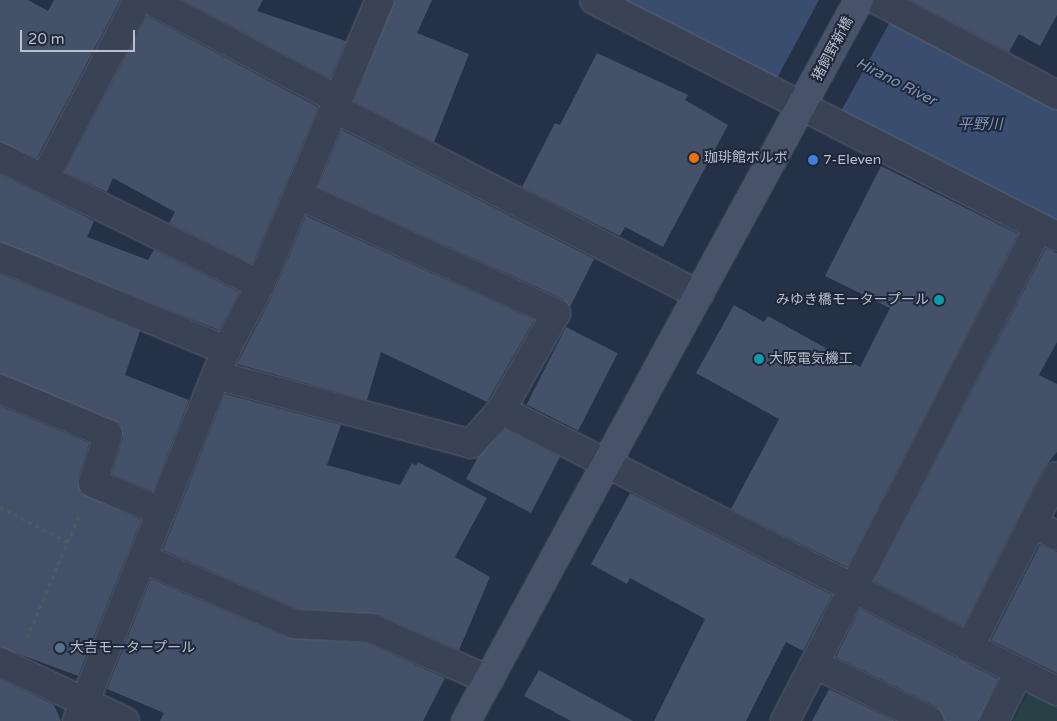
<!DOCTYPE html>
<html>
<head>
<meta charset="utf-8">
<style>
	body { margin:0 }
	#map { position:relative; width:1057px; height:721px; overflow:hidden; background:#253146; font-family:"Varela Round","Noto Sans JP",sans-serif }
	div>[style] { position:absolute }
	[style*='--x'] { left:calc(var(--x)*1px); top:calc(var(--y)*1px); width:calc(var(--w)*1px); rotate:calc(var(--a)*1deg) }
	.green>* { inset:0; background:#284147 }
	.water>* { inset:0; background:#3a4d6f }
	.pier>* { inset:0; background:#253146 }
	.building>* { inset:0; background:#445168; transform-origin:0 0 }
	.path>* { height:3px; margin-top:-1.5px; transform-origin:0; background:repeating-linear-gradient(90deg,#465e62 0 4px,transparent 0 8px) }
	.roads { filter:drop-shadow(0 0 1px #596172) drop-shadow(0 0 1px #596172) }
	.street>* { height:28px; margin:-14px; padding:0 14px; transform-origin:14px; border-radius:14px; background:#3a4355 }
	.secondary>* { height:28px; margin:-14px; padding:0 14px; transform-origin:14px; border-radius:14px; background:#485268 }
	.dots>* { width:14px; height:14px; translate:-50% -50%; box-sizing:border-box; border:2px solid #1f283a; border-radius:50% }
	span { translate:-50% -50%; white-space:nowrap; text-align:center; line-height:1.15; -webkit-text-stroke:4px #1f283a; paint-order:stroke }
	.street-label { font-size:14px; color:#b8bfce }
	.poi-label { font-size:14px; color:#b8bfce }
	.left { translate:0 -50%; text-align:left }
	.right { translate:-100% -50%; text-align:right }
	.water-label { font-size:15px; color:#7d92b7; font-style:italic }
	.scale { position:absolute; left:20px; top:30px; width:115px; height:22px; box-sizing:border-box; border:2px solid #b8bfce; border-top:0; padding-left:6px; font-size:15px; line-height:18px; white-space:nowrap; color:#b8bfce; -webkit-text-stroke:4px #1f283a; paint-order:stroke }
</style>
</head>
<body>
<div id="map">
	<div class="green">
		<i style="clip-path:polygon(1030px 688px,1057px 702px,1057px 721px,1013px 721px)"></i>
	</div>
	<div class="water">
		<i style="clip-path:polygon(623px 0,846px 0,1057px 107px,1057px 221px)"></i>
	</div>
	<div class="pier">
		<i style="clip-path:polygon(819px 0,851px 0,891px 20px,840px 113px,776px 80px)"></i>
	</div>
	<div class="building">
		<i style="clip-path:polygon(0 0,28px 0,48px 11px,54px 0,120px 0,37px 158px,0 142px)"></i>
		<i style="clip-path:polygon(183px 0,263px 0,257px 11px,346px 41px,330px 78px)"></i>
		<i style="clip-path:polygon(395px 0,432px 0,417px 33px,469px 54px,434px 142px,354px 101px)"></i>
		<i style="clip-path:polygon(910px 0,1057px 0,1057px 15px,1040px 46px,1019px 34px,1009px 52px)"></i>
		<i style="clip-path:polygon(147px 16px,318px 107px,252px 264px,169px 223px,175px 212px,113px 178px,107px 192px,65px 172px)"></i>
		<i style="clip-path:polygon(597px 53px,688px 95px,685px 100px,728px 125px,663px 247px,625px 227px,620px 236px,522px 187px,555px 123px,560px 125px)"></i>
		<i style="clip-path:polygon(342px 130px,594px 259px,570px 307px,563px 299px,318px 187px)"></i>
		<i style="clip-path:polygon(881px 166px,1018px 234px,847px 567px,731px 509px,779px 419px,696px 373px,734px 305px,764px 322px,768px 316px,860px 367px,890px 308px,825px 276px)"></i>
		<i style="clip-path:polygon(0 174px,94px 221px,87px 237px,148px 260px,154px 250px,239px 292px,219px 330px,0 242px)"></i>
		<i style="clip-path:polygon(306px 216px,534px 320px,487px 402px,381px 352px,367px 400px,237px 364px,274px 292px)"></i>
		<i style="clip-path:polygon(1046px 248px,1057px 253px,1057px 342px,1039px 375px,1057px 384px,1057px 452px,1043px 469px,963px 626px,874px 581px)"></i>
		<i style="clip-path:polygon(0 274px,140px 331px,125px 375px,189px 400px,153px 491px,112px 474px,123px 438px,120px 424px,0 374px)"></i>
		<i style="left:566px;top:327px;width:58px;height:87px;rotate:27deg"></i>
		<i style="clip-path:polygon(225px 394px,341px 425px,327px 465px,400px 485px,412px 463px,416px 466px,418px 462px,487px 498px,455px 557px,490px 577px,459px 650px,377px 614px,298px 609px,163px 550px)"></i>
		<i style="clip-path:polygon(0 406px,89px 443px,78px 479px,81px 493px,141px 520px,78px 676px,0 647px)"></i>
		<i style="clip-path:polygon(505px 429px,560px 457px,531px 513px,466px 479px,478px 457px)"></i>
		<i style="clip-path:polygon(630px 493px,832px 595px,803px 651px,786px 642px,746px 721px,654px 721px,705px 619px,630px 578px,627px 584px,591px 564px)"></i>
		<i style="clip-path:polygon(1040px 545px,1057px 552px,1057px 673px,991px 640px)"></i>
		<i style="clip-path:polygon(151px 579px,288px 638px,367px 643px,445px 678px,423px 721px,160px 721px,164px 713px,107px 689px)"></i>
		<i style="clip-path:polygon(860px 609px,998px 679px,978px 721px,945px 721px,937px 707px,836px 657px)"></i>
		<i style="clip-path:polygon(539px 670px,633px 721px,571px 721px,524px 696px)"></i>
		<i style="clip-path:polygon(0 679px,54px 705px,61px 721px,0 721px)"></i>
		<i style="clip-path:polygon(829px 689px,895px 721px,812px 721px)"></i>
	</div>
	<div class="path">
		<i style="--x:0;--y:507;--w:76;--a:27.2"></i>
		<i style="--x:27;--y:638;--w:136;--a:-67"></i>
	</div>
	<div class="roads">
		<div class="street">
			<i style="--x:150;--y:0;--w:212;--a:27.9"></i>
			<i style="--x:594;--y:0;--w:520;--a:27.01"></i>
			<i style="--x:877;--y:0;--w:204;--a:27.8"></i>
			<i style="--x:334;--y:108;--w:410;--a:27.1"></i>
			<i style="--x:0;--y:157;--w:290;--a:26.2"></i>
			<i style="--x:44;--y:179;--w:202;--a:-62.3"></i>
			<i style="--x:299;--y:195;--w:283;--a:24.7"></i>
			<i style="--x:556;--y:313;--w:112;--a:119.6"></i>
			<i style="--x:501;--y:410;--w:623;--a:26.81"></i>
			<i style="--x:0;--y:257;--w:244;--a:22.4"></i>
			<i style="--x:216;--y:375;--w:264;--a:15.1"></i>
			<i style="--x:471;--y:444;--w:45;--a:-48.6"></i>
			<i style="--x:0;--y:389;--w:117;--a:22.6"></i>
			<i style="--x:108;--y:434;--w:51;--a:107"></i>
			<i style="--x:93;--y:483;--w:74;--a:22.4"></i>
			<i style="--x:1032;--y:523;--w:28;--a:27"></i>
			<i style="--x:142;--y:558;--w:166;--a:23.5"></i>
			<i style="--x:294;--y:624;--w:77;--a:3"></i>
			<i style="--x:371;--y:628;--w:129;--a:23.8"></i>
			<i style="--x:969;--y:648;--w:193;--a:-62.9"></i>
			<i style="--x:0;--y:662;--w:138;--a:25.3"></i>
			<i style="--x:815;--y:664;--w:128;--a:26.4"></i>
			<i style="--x:77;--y:721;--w:400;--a:-68.1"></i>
			<i style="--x:226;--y:350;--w:73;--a:-62.4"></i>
			<i style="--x:260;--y:285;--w:309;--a:-67.2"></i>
			<i style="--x:785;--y:721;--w:555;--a:-62.79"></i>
			<i style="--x:994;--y:721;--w:55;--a:-63"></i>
		</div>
		<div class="secondary">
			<i style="--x:466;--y:721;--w:821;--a:-61.41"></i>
		</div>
	</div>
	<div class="dots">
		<i style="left:694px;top:158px;background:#e8710a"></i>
		<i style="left:813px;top:160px;background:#3f7fe0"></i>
		<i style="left:939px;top:300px;background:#0f9aa8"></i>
		<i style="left:759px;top:359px;background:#0f9aa8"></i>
		<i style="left:60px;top:648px;background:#5c6f8a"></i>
	</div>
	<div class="street-label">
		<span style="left:833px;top:49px;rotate:-62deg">猪飼野新橋</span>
	</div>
	<div class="poi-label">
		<span class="left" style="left:704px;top:158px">珈琲館ボルボ</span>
		<span class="left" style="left:823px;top:160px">7-Eleven</span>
		<span class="right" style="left:929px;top:300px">みゆき橋モータープール</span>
		<span class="left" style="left:769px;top:359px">大阪電気機工</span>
		<span class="left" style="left:70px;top:648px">大吉モータープール</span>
	</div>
	<div class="water-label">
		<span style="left:896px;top:82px;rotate:27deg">Hirano River</span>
		<span style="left:980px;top:125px">平野川</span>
	</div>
	<div class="scale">20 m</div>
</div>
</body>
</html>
